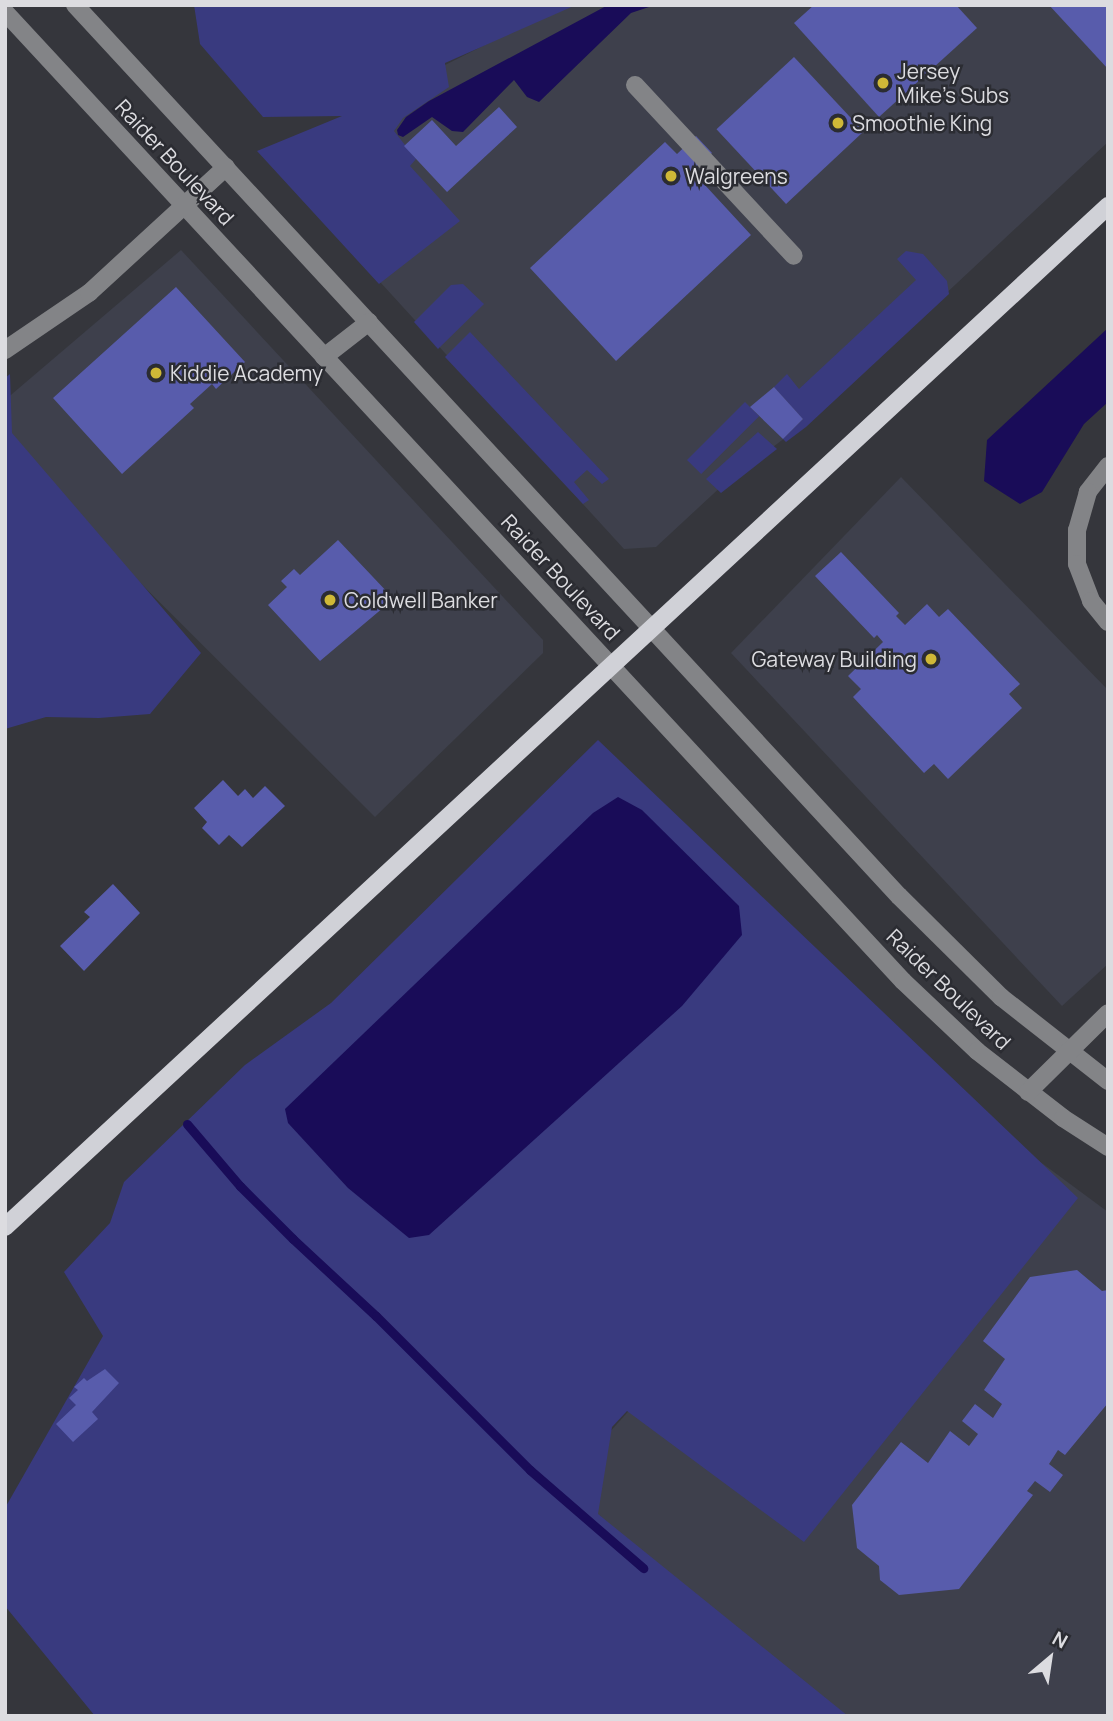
<!DOCTYPE html>
<html>
<head>
<meta charset="utf-8">
<style>
	body { margin:0 }
	#map { position:relative; width:1113px; height:1721px; overflow:hidden; background:#35363c; font-family:Manrope,sans-serif }
	div>[style] { position:absolute }
	[style*='--x'] { left:calc(var(--x)*1px); top:calc(var(--y)*1px); width:calc(var(--w)*1px); rotate:calc(var(--a)*1deg) }
	.built>* { inset:0; background:#3e404c }
	.green>* { inset:0; background:#393a7f; transform-origin:0 0 }
	.water>* { inset:0; background:#190c58 }
	.stream>* { height:9px; margin:-4.5px; padding:0 4.5px; transform-origin:4.5px; border-radius:4.5px; background:#190c58 }
	.building>* { inset:0; background:#585cac; transform-origin:0 0 }
	.minor>* { height:18px; margin:-9px; padding:0 9px; transform-origin:9px; border-radius:9px; background:#838487 }
	.major>* { height:18px; margin:-9px; padding:0 9px; transform-origin:9px; border-radius:9px; background:#d0d1d7 }
	.dots>* { width:19px; height:19px; translate:-50% -50%; box-sizing:border-box; border:4px solid #2b2c32; border-radius:50% }
	span { translate:-50% -50%; white-space:nowrap; text-align:center; line-height:1.15; -webkit-text-stroke:5px #2b2c32; paint-order:stroke }
	.poi-label { font-size:21px; color:#dcdce0 }
	.left { translate:0 -50%; text-align:left }
	.right { translate:-100% -50%; text-align:right }
	.street-label { font-size:21px; color:#dcdce0 }
	.frame { position:absolute; inset:0; border:7px solid #dcdce0; pointer-events:none }
	.north { position:absolute; left:1015px; top:1623px; width:70px; height:70px; -webkit-text-stroke:5px #2b2c32; paint-order:stroke; rotate:29deg; font-size:19px; font-weight:700; line-height:28px; text-align:center; color:#dcdce0 }
	.north::after { content:''; display:block; margin:auto; width:24px; height:32px; background:#dcdce0; clip-path:polygon(50% 0,100% 100%,50% 72%,0 100%) }
</style>
</head>
<body>
<div id="map">
	<div class="built">
		<i style="clip-path:polygon(564px 5px,1108px 5px,1108px 142px,818px 413px,725px 483px,656px 547px,624px 549px,265px 156px)"></i>
		<i style="clip-path:polygon(181px 250px,543px 640px,543px 653px,375px 817px,5px 448px,5px 400px)"></i>
		<i style="clip-path:polygon(901px 477px,1108px 690px,1108px 964px,1062px 1006px,731px 653px)"></i>
		<i style="clip-path:polygon(928px 1079px,1108px 1212px,1108px 1716px,828px 1716px,553px 1495px)"></i>
	</div>
	<div class="green">
		<i style="clip-path:polygon(194px 5px,576px 5px,445px 63px,449px 87px,403px 118px,394px 131px,416px 159px,410px 166px,460px 221px,379px 284px,257px 151px,342px 116px,263px 117px,200px 44px)"></i>
		<i style="clip-path:polygon(906px 251px,923px 254px,947px 281px,949px 294px,806px 427px,786px 442px,783px 439px,803px 419px,774px 387px,787px 374px,799px 389px,916px 280px,897px 259px)"></i>
		<i style="clip-path:polygon(463px 284px,484px 304px,438px 349px,414px 322px,451px 285px)"></i>
		<i style="clip-path:polygon(470px 332px,609px 479px,602px 484px,587px 470px,574px 482px,589px 500px,583px 504px,445px 357px)"></i>
		<i style="clip-path:polygon(10px 374px,12px 433px,201px 653px,150px 714px,99px 718px,46px 717px,5px 729px,5px 378px)"></i>
		<i style="left:745px;top:402px;width:20px;height:82px;rotate:45deg"></i>
		<i style="clip-path:polygon(758px 432px,777px 449px,721px 493px,706px 479px)"></i>
		<i style="clip-path:polygon(598px 740px,1078px 1198px,804px 1542px,627px 1411px,612px 1427px,598px 1514px,848px 1716px,95px 1716px,5px 1606px,5px 1508px,103px 1336px,64px 1272px,110px 1223px,124px 1182px,245px 1065px,331px 1003px)"></i>
	</div>
	<div class="water">
		<i style="clip-path:polygon(608px 5px,655px 5px,631px 13px,539px 102px,527px 97px,514px 80px,463px 132px,452px 131px,432px 117px,403px 137px,398px 135px,397px 130px,406px 117px,429px 101px)"></i>
		<i style="clip-path:polygon(1108px 328px,1108px 402px,1084px 424px,1042px 492px,1020px 504px,984px 481px,987px 440px)"></i>
		<i style="clip-path:polygon(618px 797px,642px 810px,739px 906px,742px 935px,682px 1006px,429px 1235px,409px 1238px,348px 1188px,288px 1123px,285px 1109px,593px 813px)"></i>
	</div>
	<div class="stream">
		<i style="--x:187;--y:1124;--w:82;--a:49.5"></i>
		<i style="--x:240;--y:1186;--w:75;--a:45"></i>
		<i style="--x:293;--y:1239;--w:113;--a:42.9"></i>
		<i style="--x:376;--y:1316;--w:218;--a:45"></i>
		<i style="--x:530;--y:1470;--w:150;--a:40.9"></i>
	</div>
	<div class="building">
		<i style="clip-path:polygon(814px 5px,956px 5px,977px 28px,879px 117px,794px 23px)"></i>
		<i style="clip-path:polygon(1049px 5px,1108px 5px,1108px 69px)"></i>
		<i style="left:794px;top:57px;width:102px;height:106px;rotate:47deg"></i>
		<i style="clip-path:polygon(499px 107px,517px 127px,447px 192px,404px 146px,432px 120px,456px 146px)"></i>
		<i style="clip-path:polygon(696px 136px,712px 153px,692px 171px,751px 235px,616px 361px,530px 268px,665px 142px,677px 154px)"></i>
		<i style="clip-path:polygon(176px 287px,245px 362px,216px 389px,212px 384px,190px 404px,194px 408px,122px 474px,53px 398px)"></i>
		<i style="clip-path:polygon(774px 387px,803px 419px,783px 439px,750px 407px)"></i>
		<i style="clip-path:polygon(338px 540px,390px 595px,386px 599px,390px 602px,320px 661px,268px 605px,287px 587px,281px 581px,294px 569px,300px 575px)"></i>
		<i style="clip-path:polygon(841px 552px,899px 613px,896px 616px,905px 625px,927px 604px,939px 617px,948px 609px,1020px 684px,1009px 694px,1022px 708px,948px 779px,934px 764px,924px 773px,853px 697px,861px 689px,848px 676px,883px 642px,877px 635px,874px 638px,815px 576px)"></i>
		<i style="clip-path:polygon(223px 780px,238px 796px,245px 789px,253px 798px,265px 786px,285px 806px,242px 847px,229px 835px,219px 845px,202px 828px,207px 822px,194px 808px)"></i>
		<i style="clip-path:polygon(113px 884px,140px 913px,84px 971px,60px 946px,90px 917px,84px 912px)"></i>
		<i style="clip-path:polygon(1077px 1270px,1102px 1291px,1108px 1290px,1108px 1403px,1065px 1455px,1058px 1450px,1049px 1464px,1063px 1475px,1050px 1492px,1035px 1481px,1027px 1491px,1033px 1495px,959px 1589px,899px 1595px,880px 1580px,879px 1566px,857px 1548px,852px 1505px,901px 1442px,928px 1463px,950px 1431px,969px 1446px,978px 1434px,962px 1421px,975px 1404px,993px 1418px,1002px 1404px,984px 1390px,1005px 1359px,983px 1341px,1030px 1277px)"></i>
		<i style="clip-path:polygon(105px 1369px,119px 1383px,92px 1412px,98px 1419px,73px 1442px,56px 1424px,76px 1405px,69px 1398px,78px 1390px,74px 1387px,84px 1378px,87px 1381px)"></i>
	</div>
	<div class="minor">
		<i style="--x:75;--y:5;--w:1214;--a:47.24"></i>
		<i style="--x:899;--y:896;--w:144;--a:44.7"></i>
		<i style="--x:1001;--y:997;--w:136;--a:38.1"></i>
		<i style="--x:5;--y:12;--w:1321;--a:47.18"></i>
		<i style="--x:903;--y:981;--w:102;--a:43.4"></i>
		<i style="--x:977;--y:1051;--w:109;--a:37.9"></i>
		<i style="--x:1063;--y:1118;--w:54;--a:32.8"></i>
		<i style="--x:635;--y:85;--w:233;--a:47.1"></i>
		<i style="--x:5;--y:350;--w:102;--a:-34.2"></i>
		<i style="--x:89;--y:293;--w:186;--a:-42.6"></i>
		<i style="--x:324;--y:357;--w:57;--a:-37.9"></i>
		<i style="--x:1108;--y:466;--w:33;--a:128"></i>
		<i style="--x:1088;--y:492;--w:40;--a:106"></i>
		<i style="--x:1077;--y:530;--w:34;--a:90"></i>
		<i style="--x:1077;--y:564;--w:40;--a:69"></i>
		<i style="--x:1091;--y:601;--w:27;--a:51"></i>
		<i style="--x:1028;--y:1092;--w:112;--a:-44.6"></i>
	</div>
	<div class="major">
		<i style="--x:5;--y:1227;--w:1503;--a:-42.79"></i>
	</div>
	<div class="dots">
		<i style="left:883px;top:83px;background:#cfb837"></i>
		<i style="left:838px;top:123px;background:#cfb837"></i>
		<i style="left:671px;top:176px;background:#cfb837"></i>
		<i style="left:156px;top:373px;background:#cfb837"></i>
		<i style="left:330px;top:600px;background:#cfb837"></i>
		<i style="left:931px;top:659px;background:#cfb837"></i>
	</div>
	<div class="poi-label">
		<span class="left" style="left:897px;top:83px">Jersey<br>Mike's Subs</span>
		<span class="left" style="left:852px;top:123px">Smoothie King</span>
		<span class="left" style="left:685px;top:176px">Walgreens</span>
		<span class="left" style="left:170px;top:373px">Kiddie Academy</span>
		<span class="left" style="left:344px;top:600px">Coldwell Banker</span>
		<span class="right" style="left:917px;top:659px">Gateway Building</span>
	</div>
	<div class="street-label">
		<span style="left:175px;top:162px;rotate:47deg">Raider Boulevard</span>
		<span style="left:561px;top:577px;rotate:47deg">Raider Boulevard</span>
		<span style="left:949px;top:989px;rotate:44deg">Raider Boulevard</span>
	</div>
	<div class="frame"></div>
	<div class="north">N</div>
</div>
</body>
</html>
